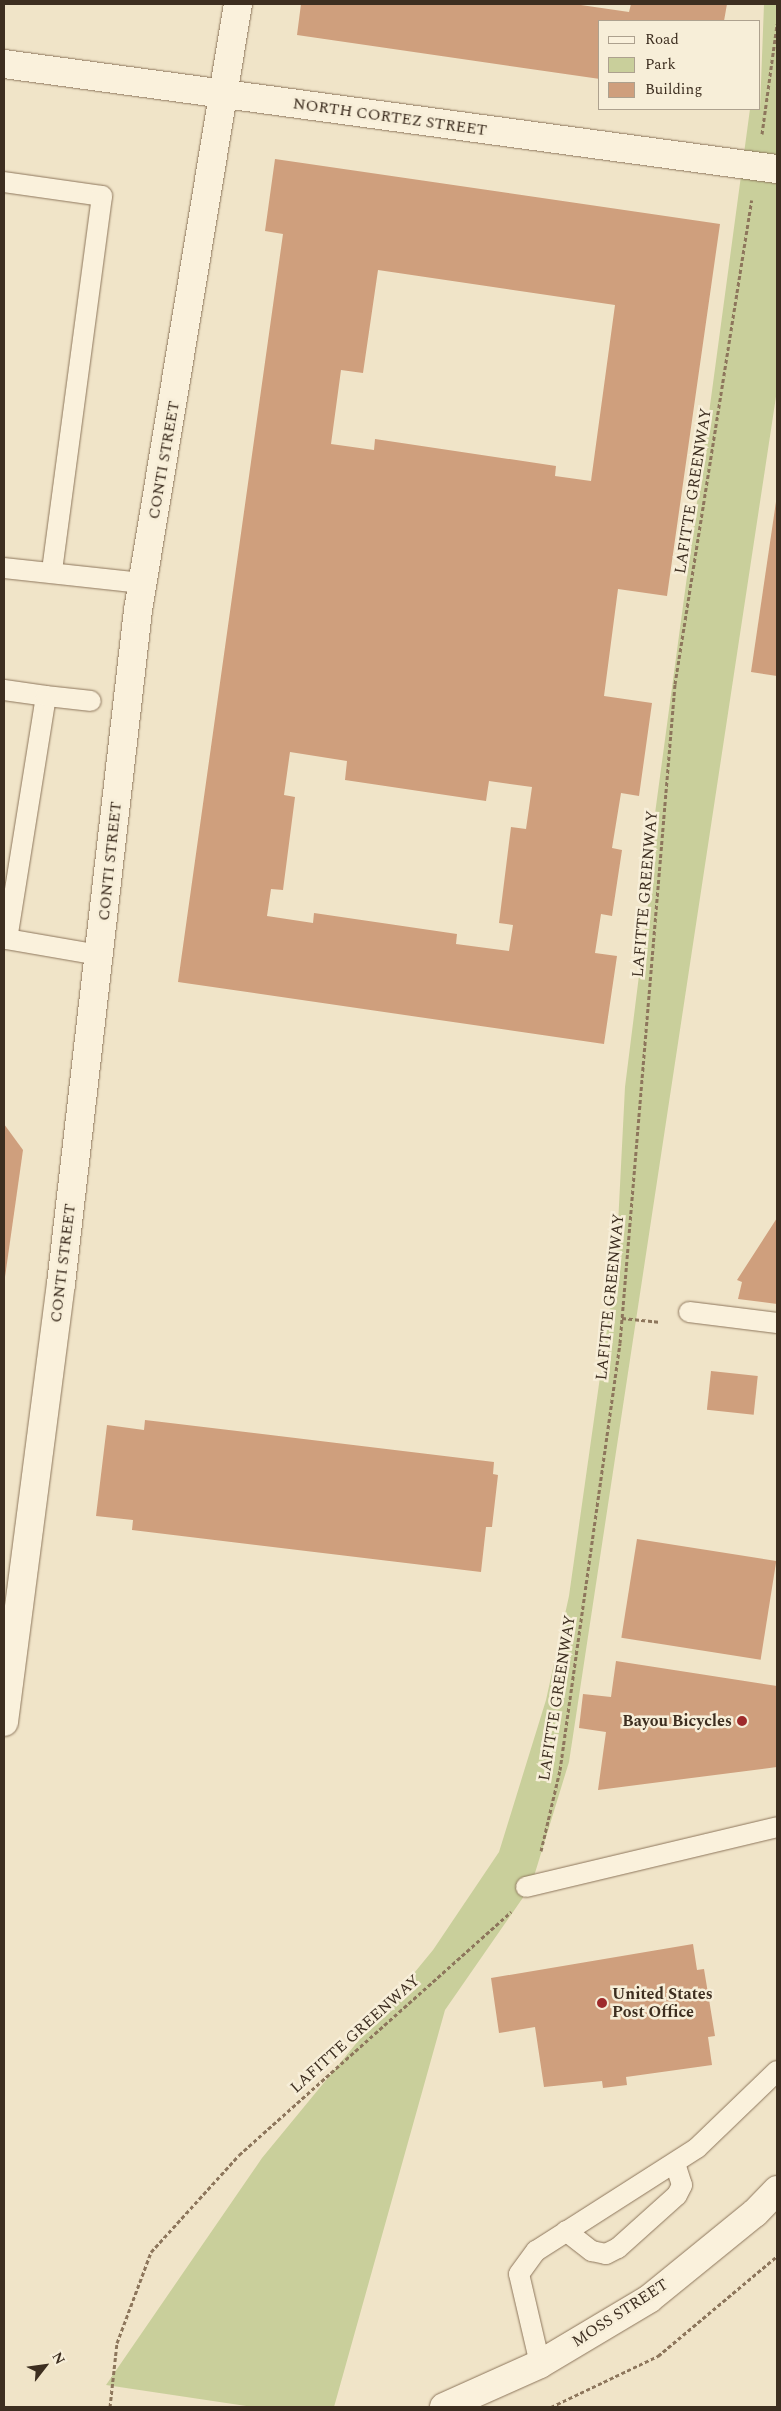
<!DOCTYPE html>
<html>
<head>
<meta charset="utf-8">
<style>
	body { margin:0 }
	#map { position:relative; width:781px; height:2411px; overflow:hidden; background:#f0e4c8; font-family:Spectral,serif }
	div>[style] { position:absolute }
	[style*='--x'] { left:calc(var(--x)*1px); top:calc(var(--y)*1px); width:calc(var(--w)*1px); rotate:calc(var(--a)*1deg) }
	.green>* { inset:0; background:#c9cf9b }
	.building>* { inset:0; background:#cf9f7d; transform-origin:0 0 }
	.path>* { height:3px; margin-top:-1.5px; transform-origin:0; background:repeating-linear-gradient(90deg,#8d765c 0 4px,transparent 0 6.5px) }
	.roads { filter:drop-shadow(0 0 1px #8d765c) drop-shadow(0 0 1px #8d765c) }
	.lane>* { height:20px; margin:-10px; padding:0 10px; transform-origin:10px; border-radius:10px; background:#faf1dc }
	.street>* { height:28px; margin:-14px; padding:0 14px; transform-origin:14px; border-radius:14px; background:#faf1dc }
	.dots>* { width:14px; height:14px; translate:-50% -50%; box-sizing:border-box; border:2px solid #f7eed8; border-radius:50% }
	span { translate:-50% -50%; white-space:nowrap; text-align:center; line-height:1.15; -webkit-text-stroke:5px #f7eed8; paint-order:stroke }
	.street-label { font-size:16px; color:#3d2e20 }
	.poi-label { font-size:16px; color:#3d2e20; font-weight:700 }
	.right { translate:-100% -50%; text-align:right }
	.left { translate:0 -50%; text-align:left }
	.frame { position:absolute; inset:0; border:5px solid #3d2e20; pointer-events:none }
	.legend { position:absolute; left:598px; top:20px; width:162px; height:90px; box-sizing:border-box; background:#f7eed8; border:1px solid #ada18e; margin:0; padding:6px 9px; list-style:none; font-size:15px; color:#3d2e20 }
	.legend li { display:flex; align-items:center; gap:10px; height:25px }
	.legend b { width:25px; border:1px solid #ada18e }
	.north { position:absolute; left:20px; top:2341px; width:50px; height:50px; -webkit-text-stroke:4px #f7eed8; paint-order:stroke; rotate:60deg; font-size:14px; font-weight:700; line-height:20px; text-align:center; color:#3d2e20 }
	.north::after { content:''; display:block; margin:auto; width:18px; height:22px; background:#3d2e20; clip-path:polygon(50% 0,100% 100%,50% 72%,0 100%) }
</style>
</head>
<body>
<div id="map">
	<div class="green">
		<i style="clip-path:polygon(764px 4px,777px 4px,777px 390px,569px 1762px,531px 1886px,445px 2010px,334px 2407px,253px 2407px,106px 2385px,262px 2158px,433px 1950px,499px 1852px,546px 1700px,569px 1596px,616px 1264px,625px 1087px,653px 864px,654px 821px,750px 109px,760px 109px)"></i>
	</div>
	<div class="building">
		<i style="clip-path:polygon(301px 4px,574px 4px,629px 12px,631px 4px,727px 4px,724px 21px,600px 21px,600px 79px,297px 35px)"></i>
		<i style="clip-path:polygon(evenodd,275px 159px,720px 224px,667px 596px,618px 589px,604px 696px,652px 703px,639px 796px,621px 793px,612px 848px,622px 850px,612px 916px,601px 914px,595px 953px,617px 956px,604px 1044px,178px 982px,283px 234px,265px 231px,275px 159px,378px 270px,615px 305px,591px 481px,555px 476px,556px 466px,375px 439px,374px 450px,331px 444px,341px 370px,363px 373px,378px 270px,275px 159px,290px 752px,347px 761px,345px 780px,486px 801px,489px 781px,532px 787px,526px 829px,511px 827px,499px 923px,513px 925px,509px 951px,456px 944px,457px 934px,314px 913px,313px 923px,267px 916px,271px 889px,283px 890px,295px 797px,284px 795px,290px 752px)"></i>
		<i style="clip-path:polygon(777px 495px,777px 676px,751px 672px)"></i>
		<i style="clip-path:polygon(4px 1124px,23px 1150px,5px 1277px,4px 1277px)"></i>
		<i style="clip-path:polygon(777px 1218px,777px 1304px,738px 1299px,742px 1282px,737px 1280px)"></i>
		<i style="left:711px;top:1371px;width:47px;height:39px;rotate:6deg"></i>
		<i style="clip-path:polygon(145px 1420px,494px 1462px,493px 1474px,498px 1475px,492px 1527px,486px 1527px,481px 1572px,132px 1530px,133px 1520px,96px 1516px,107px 1425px,144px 1430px)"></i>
		<i style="left:637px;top:1539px;width:141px;height:100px;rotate:9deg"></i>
		<i style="clip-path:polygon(616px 1661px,777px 1686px,777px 1767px,598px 1790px,606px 1732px,579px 1728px,583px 1694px,611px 1697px)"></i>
		<i style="clip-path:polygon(693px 1944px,697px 1970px,704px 1969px,715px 2036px,708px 2037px,712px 2065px,626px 2077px,627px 2085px,603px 2088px,602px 2081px,544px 2087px,535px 2027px,499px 2033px,491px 1978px)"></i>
	</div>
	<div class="path">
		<i style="--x:762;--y:134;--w:111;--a:-82.2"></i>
		<i style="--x:622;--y:1318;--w:39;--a:6"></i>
		<i style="--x:541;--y:1851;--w:83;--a:-76.8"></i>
		<i style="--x:560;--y:1770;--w:431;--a:-82"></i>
		<i style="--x:620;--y:1343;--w:661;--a:-85.23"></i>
		<i style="--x:675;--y:684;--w:490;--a:-81"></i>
		<i style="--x:110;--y:2407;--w:64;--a:-83.8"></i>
		<i style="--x:117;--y:2343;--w:97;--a:-69.5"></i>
		<i style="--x:151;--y:2252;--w:131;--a:-47.8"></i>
		<i style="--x:239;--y:2155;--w:365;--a:-41.8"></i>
		<i style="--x:551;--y:2407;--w:119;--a:-25.5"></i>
		<i style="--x:658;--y:2356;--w:155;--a:-40"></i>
	</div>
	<div class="roads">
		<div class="lane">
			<i style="--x:4;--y:182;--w:99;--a:8.1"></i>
			<i style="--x:102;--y:196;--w:377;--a:97.6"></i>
			<i style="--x:4;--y:568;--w:140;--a:6.2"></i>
			<i style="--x:4;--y:690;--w:42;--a:8.1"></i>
			<i style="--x:46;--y:696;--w:246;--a:99.1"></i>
			<i style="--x:7;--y:939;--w:3;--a:180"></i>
			<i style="--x:46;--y:696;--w:45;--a:6.3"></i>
			<i style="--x:7;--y:939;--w:93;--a:9.9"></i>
			<i style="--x:689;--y:1312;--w:89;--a:7.1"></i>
			<i style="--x:526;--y:1887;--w:258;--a:-13.4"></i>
			<i style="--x:566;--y:2231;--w:33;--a:38"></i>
			<i style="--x:592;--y:2251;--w:14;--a:12"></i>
			<i style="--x:606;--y:2254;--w:13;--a:-27"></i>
			<i style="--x:618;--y:2248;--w:79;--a:-41.9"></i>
			<i style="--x:677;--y:2195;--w:11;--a:-63"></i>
			<i style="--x:682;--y:2185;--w:23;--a:-108"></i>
			<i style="--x:540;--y:2364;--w:92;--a:-103.1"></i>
			<i style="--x:519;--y:2274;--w:29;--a:-54"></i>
			<i style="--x:536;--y:2251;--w:191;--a:-32.6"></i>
			<i style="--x:697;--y:2148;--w:111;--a:-43.9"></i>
		</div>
		<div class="street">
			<i style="--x:4;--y:64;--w:780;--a:7.74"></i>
			<i style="--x:4;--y:1722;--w:442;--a:-82.6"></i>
			<i style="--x:61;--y:1284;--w:678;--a:-83.48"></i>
			<i style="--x:138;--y:610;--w:614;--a:-80.63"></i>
			<i style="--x:444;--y:2407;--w:105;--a:-24.1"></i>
			<i style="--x:540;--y:2364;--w:127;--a:-30.8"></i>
			<i style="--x:649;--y:2299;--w:136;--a:-39.1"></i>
			<i style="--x:755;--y:2213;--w:32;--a:-46"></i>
		</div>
	</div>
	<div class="dots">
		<i style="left:742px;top:1721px;background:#9e2a2b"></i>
		<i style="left:602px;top:2003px;background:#9e2a2b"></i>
	</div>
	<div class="street-label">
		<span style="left:390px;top:117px;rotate:8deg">NORTH CORTEZ STREET</span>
		<span style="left:164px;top:460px;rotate:-80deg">CONTI STREET</span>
		<span style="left:693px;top:491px;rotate:-81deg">LAFITTE GREENWAY</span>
		<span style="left:110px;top:861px;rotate:-84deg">CONTI STREET</span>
		<span style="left:645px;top:894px;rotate:-85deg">LAFITTE GREENWAY</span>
		<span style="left:63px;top:1263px;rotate:-83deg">CONTI STREET</span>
		<span style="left:610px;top:1297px;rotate:-84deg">LAFITTE GREENWAY</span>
		<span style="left:557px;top:1698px;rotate:-81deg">LAFITTE GREENWAY</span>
		<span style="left:355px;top:2034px;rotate:-42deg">LAFITTE GREENWAY</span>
		<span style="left:620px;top:2313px;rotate:-33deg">MOSS STREET</span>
	</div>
	<div class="poi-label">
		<span class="right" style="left:732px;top:1721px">Bayou Bicycles</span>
		<span class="left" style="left:612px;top:2003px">United States<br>Post Office</span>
	</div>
	<div class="frame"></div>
	<ul class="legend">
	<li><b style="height:6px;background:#faf1dc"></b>Road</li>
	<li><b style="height:14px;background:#c9cf9b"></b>Park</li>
	<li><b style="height:14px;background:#cf9f7d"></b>Building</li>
	</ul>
	<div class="north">N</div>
</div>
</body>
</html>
